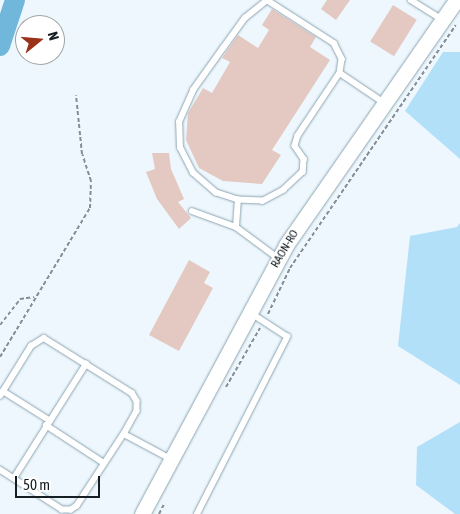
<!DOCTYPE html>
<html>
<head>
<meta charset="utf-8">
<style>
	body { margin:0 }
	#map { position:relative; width:460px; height:514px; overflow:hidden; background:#edf7fd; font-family:"Asap Condensed",sans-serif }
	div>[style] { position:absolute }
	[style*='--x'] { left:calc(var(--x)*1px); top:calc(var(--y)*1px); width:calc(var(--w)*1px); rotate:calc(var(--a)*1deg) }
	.green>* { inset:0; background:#b3e0f9 }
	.river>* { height:20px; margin:-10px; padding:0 10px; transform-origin:10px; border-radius:10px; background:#71b7dc }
	.building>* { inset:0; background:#e4c9c2; transform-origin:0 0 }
	.path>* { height:2px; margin-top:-1px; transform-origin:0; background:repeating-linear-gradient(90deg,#858e94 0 4px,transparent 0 6.5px) }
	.roads { filter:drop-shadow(0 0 1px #8da4b1) drop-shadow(0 0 1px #8da4b1) }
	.lane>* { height:5.5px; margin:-2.75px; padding:0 2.75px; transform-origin:2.75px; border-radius:2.75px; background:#fff }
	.secondary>* { height:15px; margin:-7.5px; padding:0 7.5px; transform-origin:7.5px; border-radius:7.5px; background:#fff }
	span { translate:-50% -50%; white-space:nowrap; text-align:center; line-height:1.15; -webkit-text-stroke:4px #fff; paint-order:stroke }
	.street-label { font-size:12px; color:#151e23 }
	.north { position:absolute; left:15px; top:15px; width:50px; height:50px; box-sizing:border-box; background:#fff; border:1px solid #a1a5a7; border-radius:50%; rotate:73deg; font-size:14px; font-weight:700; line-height:20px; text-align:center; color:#151e23 }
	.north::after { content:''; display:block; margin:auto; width:18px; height:22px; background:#9b321a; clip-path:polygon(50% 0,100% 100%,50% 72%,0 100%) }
	.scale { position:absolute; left:15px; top:476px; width:85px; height:22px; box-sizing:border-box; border:2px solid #151e23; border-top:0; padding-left:6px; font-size:15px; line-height:18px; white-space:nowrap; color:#151e23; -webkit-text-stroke:4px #fff; paint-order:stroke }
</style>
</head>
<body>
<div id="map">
	<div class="green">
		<i style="clip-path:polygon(443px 52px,460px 52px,460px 159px,405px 111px)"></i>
		<i style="clip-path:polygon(460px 223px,460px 385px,398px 346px,410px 236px,457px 227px)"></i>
		<i style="clip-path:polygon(460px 422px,460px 514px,455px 514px,416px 485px,417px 447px)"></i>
	</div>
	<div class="river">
		<i style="--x:0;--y:46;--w:48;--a:-71.9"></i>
	</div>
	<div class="building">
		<i style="clip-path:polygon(327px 0,350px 0,336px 20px,321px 9px)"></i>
		<i style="left:393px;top:5px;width:28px;height:43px;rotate:32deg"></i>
		<i style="clip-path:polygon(272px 9px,316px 37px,310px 47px,330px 60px,272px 150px,281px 155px,262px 184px,223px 181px,199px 168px,186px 140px,188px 113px,203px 88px,212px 93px,230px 62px,222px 58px,238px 35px,258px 48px,269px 30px,262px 25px)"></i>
		<i style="clip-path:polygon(152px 153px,169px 153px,171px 169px,184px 199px,178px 202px,191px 218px,179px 229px,157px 199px,146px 172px,155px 169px)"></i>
		<i style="clip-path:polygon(189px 260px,210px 272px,204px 283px,213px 288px,179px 351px,149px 335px)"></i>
	</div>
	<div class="path">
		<i style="--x:268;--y:314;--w:51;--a:-64.4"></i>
		<i style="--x:290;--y:268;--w:294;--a:-55.7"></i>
		<i style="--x:0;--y:325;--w:33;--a:-52"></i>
		<i style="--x:20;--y:299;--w:14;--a:-8"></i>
		<i style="--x:0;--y:357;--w:174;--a:-58.9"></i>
		<i style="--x:90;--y:208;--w:27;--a:-88"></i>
		<i style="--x:91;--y:181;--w:28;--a:-108"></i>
		<i style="--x:82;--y:154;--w:59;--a:-95.8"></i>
		<i style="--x:226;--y:387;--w:68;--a:-60"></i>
		<i style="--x:159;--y:514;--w:11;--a:-63"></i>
	</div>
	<div class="roads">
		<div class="lane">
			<i style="--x:267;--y:0;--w:80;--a:32.7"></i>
			<i style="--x:334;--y:43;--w:18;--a:63"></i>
			<i style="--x:342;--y:59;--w:14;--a:98"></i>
			<i style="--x:340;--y:73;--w:76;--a:123.7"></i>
			<i style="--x:298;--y:136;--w:10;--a:107"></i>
			<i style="--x:295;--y:146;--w:16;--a:55"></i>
			<i style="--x:304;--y:159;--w:13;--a:94"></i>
			<i style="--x:303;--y:172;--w:26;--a:137"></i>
			<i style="--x:284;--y:190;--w:24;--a:152"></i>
			<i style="--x:263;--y:201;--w:25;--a:-178"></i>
			<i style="--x:238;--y:200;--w:23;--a:-162"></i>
			<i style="--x:216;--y:193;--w:30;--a:-139"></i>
			<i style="--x:193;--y:173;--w:28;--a:-117"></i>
			<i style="--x:180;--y:148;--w:26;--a:-92"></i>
			<i style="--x:179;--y:122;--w:35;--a:-66"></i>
			<i style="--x:193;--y:90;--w:52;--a:-54.5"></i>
			<i style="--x:223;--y:48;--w:37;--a:-54"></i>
			<i style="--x:245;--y:18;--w:28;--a:-39"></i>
			<i style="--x:411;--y:0;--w:36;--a:32"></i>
			<i style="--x:340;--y:73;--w:52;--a:34"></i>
			<i style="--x:192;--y:211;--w:47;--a:20"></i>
			<i style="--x:236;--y:227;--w:52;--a:36.4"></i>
			<i style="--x:236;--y:227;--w:27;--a:-86"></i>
			<i style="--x:3;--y:391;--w:54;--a:32.2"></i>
			<i style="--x:0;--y:396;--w:59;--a:-58.2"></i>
			<i style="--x:31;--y:346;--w:15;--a:-32"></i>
			<i style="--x:44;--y:338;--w:104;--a:32"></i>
			<i style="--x:132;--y:393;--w:9;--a:58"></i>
			<i style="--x:137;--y:401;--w:10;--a:90"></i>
			<i style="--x:137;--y:411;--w:26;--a:119"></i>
			<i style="--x:124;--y:434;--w:86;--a:123.1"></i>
			<i style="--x:77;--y:506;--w:7;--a:146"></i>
			<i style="--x:71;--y:510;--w:9;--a:180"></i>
			<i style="--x:62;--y:510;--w:74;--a:-147.2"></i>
			<i style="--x:46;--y:425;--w:69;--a:33.2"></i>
			<i style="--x:124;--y:434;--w:53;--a:28"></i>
			<i style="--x:14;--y:478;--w:135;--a:-57.7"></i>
			<i style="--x:197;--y:514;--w:199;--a:-63"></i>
			<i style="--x:287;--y:337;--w:44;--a:-147"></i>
		</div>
		<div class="secondary">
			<i style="--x:142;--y:514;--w:305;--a:-61.8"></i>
			<i style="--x:286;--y:245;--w:298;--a:-55.2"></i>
		</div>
	</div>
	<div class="street-label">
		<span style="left:285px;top:249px;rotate:-59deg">RAON-RO</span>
	</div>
	<div class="north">N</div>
	<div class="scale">50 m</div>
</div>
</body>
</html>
